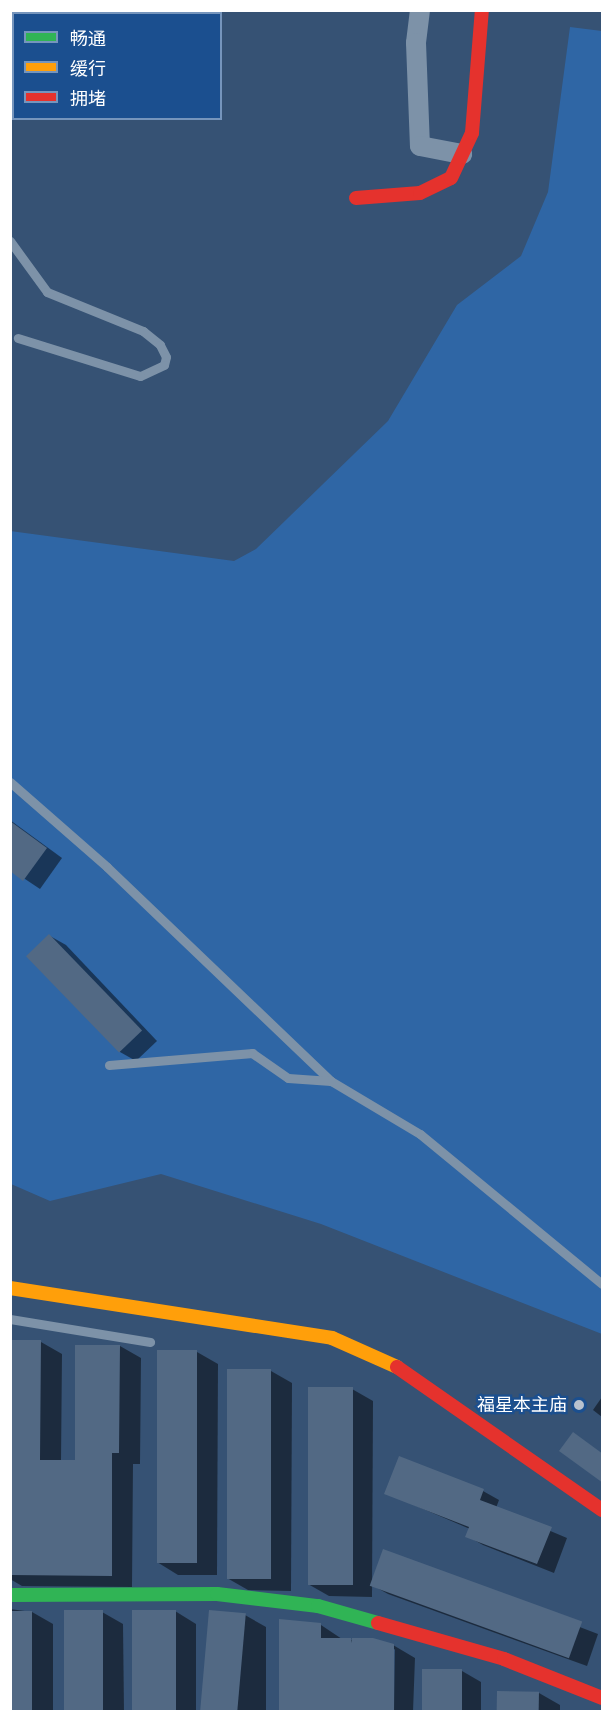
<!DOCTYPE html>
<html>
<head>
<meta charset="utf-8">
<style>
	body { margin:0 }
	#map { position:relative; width:613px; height:1722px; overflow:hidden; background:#365274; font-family:Raleway,"Noto Sans SC",sans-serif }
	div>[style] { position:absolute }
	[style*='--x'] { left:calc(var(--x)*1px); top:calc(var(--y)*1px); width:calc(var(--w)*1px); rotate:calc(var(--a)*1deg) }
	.green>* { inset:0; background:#2f66a5 }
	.shadow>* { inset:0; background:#0007 }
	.building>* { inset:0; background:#526984; transform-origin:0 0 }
	.lane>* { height:9px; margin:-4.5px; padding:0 4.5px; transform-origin:4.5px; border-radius:4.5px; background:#7d92a8 }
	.street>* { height:20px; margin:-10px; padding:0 10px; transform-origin:10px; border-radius:10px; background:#7d92a8 }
	.fast>* { height:14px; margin:-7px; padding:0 7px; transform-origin:7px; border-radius:7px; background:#30b455 }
	.slow>* { height:14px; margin:-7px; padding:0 7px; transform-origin:7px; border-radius:7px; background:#ff9f0a }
	.jam>* { height:14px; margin:-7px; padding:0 7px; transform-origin:7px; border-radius:7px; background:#e5322d }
	.dots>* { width:16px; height:16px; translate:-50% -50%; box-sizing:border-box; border:3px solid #1b4f8f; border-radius:50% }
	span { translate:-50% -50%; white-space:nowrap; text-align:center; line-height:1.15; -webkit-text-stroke:4.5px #1b4f8f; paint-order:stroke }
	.poi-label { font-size:18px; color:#fff }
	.right { translate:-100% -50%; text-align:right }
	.frame { position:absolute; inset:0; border:12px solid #fff; pointer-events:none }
	.legend { position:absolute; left:12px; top:12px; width:210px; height:108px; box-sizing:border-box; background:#1b4f8f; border:2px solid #7695bc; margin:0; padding:8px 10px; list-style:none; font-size:18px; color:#fff }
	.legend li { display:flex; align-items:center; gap:12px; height:30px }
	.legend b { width:30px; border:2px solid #7695bc }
</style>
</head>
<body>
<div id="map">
	<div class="green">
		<i style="clip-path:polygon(570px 27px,602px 31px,602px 1334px,321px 1224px,161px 1174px,50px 1201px,11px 1184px,10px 531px,234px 561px,256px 549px,388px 421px,457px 305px,521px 256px,548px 192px)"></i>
	</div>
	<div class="shadow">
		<i style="clip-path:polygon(10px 820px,62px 858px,40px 889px,10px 869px)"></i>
		<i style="clip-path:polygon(50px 936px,66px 945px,157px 1041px,136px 1061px,120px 1052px)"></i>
		<i style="clip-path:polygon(10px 1342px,41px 1342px,62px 1354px,61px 1462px,76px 1462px,120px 1346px,141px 1358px,140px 1464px,133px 1464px,132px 1587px,22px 1586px,10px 1579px)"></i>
		<i style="clip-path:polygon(158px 1352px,197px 1352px,218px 1364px,217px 1575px,178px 1575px,157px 1562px)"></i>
		<i style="clip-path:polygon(271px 1371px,292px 1383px,291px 1591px,248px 1590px,227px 1578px)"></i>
		<i style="clip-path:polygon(352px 1389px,373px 1401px,372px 1597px,329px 1596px,308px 1584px)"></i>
		<i style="clip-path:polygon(602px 1397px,602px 1417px,593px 1410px)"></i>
		<i style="clip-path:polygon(483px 1491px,499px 1500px,496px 1508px,567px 1538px,554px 1573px,483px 1545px,467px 1536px,470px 1529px,386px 1493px)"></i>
		<i style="clip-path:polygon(372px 1585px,490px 1593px,598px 1634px,587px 1666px,388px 1594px)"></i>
		<i style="clip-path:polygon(10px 1609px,32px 1612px,53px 1624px,53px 1712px,10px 1712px)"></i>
		<i style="clip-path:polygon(175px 1611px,196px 1624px,196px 1712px,133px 1712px)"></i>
		<i style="clip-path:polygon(102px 1612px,123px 1624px,124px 1712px,66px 1712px)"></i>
		<i style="clip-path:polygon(245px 1615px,266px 1627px,266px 1712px,210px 1712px)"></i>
		<i style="clip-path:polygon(321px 1625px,342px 1639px,393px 1645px,415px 1658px,413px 1712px,394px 1712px,395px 1649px,280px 1712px)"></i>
		<i style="clip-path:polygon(424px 1671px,462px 1671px,481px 1682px,481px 1712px,424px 1712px)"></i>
		<i style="clip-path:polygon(539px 1693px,560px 1705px,560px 1712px,498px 1712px)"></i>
	</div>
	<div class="building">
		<i style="clip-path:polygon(10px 821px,47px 848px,23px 881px,10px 871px)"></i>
		<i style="left:49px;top:934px;width:134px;height:32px;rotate:46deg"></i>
		<i style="clip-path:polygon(10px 1340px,41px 1340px,40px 1460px,75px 1460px,75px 1345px,120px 1345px,119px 1453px,112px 1453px,112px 1576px,10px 1575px)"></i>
		<i style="left:157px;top:1350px;width:40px;height:213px"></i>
		<i style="left:227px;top:1369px;width:44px;height:210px"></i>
		<i style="left:308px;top:1387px;width:45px;height:198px"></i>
		<i style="clip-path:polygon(573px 1432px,603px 1454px,603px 1483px,559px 1451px)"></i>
		<i style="clip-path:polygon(399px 1456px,484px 1489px,480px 1500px,552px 1527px,537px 1564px,465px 1537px,469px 1527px,384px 1494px)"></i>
		<i style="left:383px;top:1549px;width:212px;height:39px;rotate:20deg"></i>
		<i style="left:64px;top:1610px;width:39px;height:102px"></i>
		<i style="left:132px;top:1610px;width:44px;height:102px"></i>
		<i style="left:209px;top:1610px;width:37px;height:102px;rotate:5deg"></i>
		<i style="left:10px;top:1611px;width:22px;height:101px"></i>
		<i style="clip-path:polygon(279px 1619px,321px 1623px,321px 1638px,351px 1638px,351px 1643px,352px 1638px,373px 1638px,394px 1644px,394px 1712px,279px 1712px)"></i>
		<i style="left:422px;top:1669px;width:40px;height:43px"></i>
		<i style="left:497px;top:1691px;width:42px;height:21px;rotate:1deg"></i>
	</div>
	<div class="lane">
		<i style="--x:10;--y:241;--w:63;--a:54"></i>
		<i style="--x:47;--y:292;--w:104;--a:22.1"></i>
		<i style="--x:143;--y:331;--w:22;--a:39"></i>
		<i style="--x:160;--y:345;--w:13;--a:63"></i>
		<i style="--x:166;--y:357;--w:8;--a:104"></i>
		<i style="--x:164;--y:365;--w:26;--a:155"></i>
		<i style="--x:140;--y:376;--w:128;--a:-162.7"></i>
		<i style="--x:10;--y:782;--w:129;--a:41.2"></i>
		<i style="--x:107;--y:867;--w:310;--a:43.7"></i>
		<i style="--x:331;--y:1081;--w:104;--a:30.8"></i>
		<i style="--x:420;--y:1134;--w:236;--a:39.5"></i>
		<i style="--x:109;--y:1065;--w:144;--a:-4.8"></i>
		<i style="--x:252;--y:1053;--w:44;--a:34.8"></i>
		<i style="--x:288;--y:1078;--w:43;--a:4"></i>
		<i style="--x:10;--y:1319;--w:142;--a:9.3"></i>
	</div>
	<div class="street">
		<i style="--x:420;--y:10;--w:33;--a:97"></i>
		<i style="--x:416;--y:43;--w:103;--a:87.8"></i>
		<i style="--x:420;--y:146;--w:43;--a:10.8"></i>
	</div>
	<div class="fast">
		<i style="--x:10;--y:1595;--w:207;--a:-0.3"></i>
		<i style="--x:217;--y:1594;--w:102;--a:6.8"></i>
		<i style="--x:318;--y:1606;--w:62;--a:15.8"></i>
	</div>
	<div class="slow">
		<i style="--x:10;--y:1288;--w:326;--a:8.8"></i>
		<i style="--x:332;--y:1338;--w:71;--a:24"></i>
	</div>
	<div class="jam">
		<i style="--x:356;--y:198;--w:64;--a:-4.5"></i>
		<i style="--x:420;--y:193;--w:34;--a:-26"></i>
		<i style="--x:451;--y:178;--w:50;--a:-65"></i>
		<i style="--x:472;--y:133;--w:123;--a:-85.4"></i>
		<i style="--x:397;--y:1367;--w:250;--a:34.9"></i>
		<i style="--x:378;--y:1623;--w:131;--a:15.9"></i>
		<i style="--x:504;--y:1659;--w:105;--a:21.7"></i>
	</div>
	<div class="dots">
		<i style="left:579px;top:1405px;background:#b9c2ce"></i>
	</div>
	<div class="poi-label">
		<span class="right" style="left:567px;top:1405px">福星本主庙</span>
	</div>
	<div class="frame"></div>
	<ul class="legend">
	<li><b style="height:8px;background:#30b455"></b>畅通</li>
	<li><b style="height:8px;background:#ff9f0a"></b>缓行</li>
	<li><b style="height:8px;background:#e5322d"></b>拥堵</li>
	</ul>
</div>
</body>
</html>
